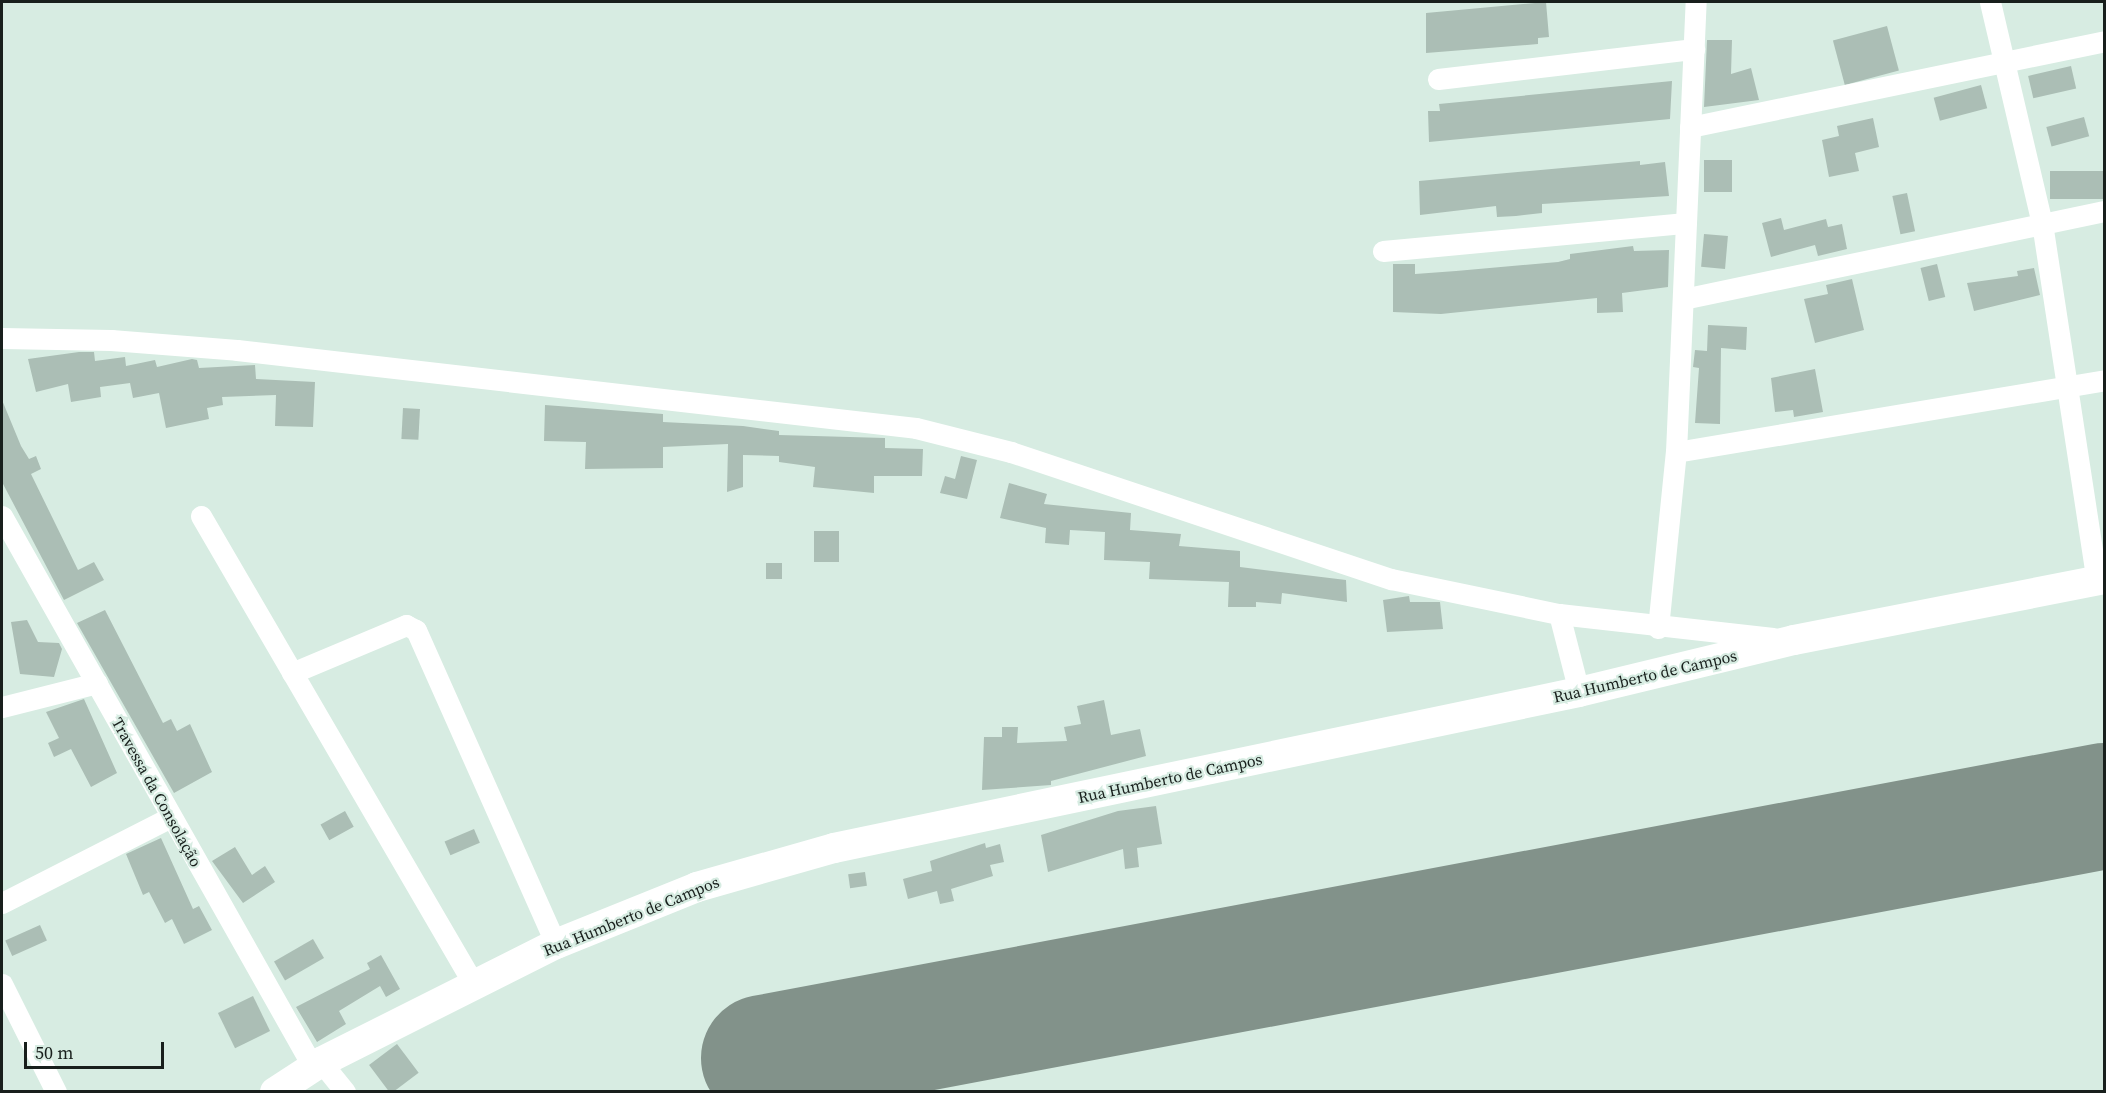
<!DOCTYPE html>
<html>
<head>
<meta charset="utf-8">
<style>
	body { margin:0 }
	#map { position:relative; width:2106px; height:1093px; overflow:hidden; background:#d7ece2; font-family:"Source Serif 4",serif }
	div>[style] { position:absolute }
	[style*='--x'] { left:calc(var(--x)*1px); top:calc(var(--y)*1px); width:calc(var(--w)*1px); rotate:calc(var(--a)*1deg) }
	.runway>* { height:126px; margin:-63px; padding:0 63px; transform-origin:63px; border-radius:63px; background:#82928a }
	.building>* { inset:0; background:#abbeb5; transform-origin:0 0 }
	.street>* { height:21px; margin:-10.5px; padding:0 10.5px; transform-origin:10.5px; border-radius:10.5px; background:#fff }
	.secondary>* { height:30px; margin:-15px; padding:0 15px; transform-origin:15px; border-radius:15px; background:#fff }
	span { translate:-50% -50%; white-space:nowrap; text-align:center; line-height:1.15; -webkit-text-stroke:4.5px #d7ece2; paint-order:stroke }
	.street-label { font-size:16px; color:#181f1c }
	.frame { position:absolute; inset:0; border:3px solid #181f1c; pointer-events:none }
	.scale { position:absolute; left:24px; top:1042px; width:140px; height:27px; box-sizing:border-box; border:3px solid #181f1c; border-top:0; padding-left:8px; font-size:18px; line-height:21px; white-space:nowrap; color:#181f1c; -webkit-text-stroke:4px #d7ece2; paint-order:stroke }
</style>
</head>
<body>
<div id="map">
	<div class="runway">
		<i style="--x:764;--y:1058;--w:1363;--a:-10.65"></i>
	</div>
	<div class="building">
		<i style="clip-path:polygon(1546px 2px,1549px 37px,1538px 38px,1538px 44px,1426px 53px,1426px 13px)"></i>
		<i style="left:1887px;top:26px;width:46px;height:56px;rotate:75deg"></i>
		<i style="clip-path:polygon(1707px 40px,1732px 40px,1731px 74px,1751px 68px,1759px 100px,1704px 107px)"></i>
		<i style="left:2071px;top:66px;width:23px;height:44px;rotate:77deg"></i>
		<i style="clip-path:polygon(1672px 81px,1670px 119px,1429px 142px,1428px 111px,1440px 111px,1439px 104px)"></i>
		<i style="left:1981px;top:85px;width:24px;height:49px;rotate:75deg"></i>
		<i style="left:2084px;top:117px;width:20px;height:39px;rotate:75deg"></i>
		<i style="clip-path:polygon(1873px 118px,1879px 147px,1855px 153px,1859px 171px,1829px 177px,1822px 140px,1839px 136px,1837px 126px)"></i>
		<i style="left:1704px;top:160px;width:28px;height:32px"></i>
		<i style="clip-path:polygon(1640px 161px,1640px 165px,1665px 162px,1669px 196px,1542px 204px,1542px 213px,1516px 216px,1497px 217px,1496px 206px,1420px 215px,1419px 181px)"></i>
		<i style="left:2104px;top:171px;width:28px;height:54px;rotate:90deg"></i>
		<i style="left:1907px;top:193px;width:39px;height:15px;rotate:78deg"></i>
		<i style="clip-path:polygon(1781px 218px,1784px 230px,1826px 219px,1828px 227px,1842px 224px,1847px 249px,1818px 256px,1815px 245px,1771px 257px,1762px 223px)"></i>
		<i style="left:1704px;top:234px;width:24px;height:33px;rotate:5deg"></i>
		<i style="clip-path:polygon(1633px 246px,1634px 251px,1669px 250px,1668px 287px,1622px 293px,1623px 312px,1597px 313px,1597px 298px,1441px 314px,1393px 312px,1393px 264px,1415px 264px,1415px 274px,1456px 271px,1558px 262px,1570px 259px,1570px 254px)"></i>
		<i style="left:1937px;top:264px;width:34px;height:17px;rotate:76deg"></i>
		<i style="clip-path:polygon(2034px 268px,2040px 295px,1974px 311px,1967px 283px,2018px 276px,2017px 271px)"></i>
		<i style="clip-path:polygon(1852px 279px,1864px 330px,1815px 343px,1804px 299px,1828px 294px,1826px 285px)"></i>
		<i style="clip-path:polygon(1708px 325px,1747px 327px,1746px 350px,1721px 348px,1720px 424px,1695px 423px,1699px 368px,1693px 367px,1695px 350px,1707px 351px)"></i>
		<i style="clip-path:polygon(79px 352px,94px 352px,95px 361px,125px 357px,126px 366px,155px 360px,157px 367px,192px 359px,197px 360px,199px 368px,255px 365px,256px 379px,315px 382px,313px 427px,275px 426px,276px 395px,222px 397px,223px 405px,207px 408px,209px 419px,166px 428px,159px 393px,133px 398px,130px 383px,100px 387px,101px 397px,71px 402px,68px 384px,36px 392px,28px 359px)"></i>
		<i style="clip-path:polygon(1815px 369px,1823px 412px,1794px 417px,1793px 410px,1775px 412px,1771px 378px)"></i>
		<i style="clip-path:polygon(2px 400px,21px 446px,29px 459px,36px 456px,41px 469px,31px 474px,78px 570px,94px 562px,104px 580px,64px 600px,2px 482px)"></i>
		<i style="clip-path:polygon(545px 405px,663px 414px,663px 422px,743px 426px,779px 431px,779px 435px,885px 438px,885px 448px,923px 449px,922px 476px,874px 476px,874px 493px,813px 487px,815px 467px,779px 462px,779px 456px,743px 455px,743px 487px,727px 492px,728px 444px,663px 447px,663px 468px,585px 469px,586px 442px,544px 441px)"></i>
		<i style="left:403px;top:408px;width:17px;height:31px;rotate:3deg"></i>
		<i style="clip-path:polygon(961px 456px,977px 460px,967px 499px,940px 493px,945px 476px,955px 479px)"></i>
		<i style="clip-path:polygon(1009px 483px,1047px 494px,1044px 504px,1131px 513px,1130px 530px,1181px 534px,1179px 546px,1240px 551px,1240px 567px,1346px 580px,1347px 602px,1282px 593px,1281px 604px,1256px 602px,1256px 607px,1228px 607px,1229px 582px,1149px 579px,1150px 562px,1104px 560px,1105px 532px,1070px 530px,1069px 545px,1045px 543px,1046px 528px,1000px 518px)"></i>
		<i style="left:814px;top:531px;width:25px;height:31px"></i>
		<i style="left:766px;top:563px;width:16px;height:16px"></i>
		<i style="clip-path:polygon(1409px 596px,1410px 602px,1440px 602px,1443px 629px,1387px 632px,1383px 600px)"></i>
		<i style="clip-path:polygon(105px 610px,163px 723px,171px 719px,177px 731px,190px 724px,212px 772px,174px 793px,77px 623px)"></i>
		<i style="clip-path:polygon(27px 620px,38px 642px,59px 643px,62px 649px,54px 677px,20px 674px,11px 622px)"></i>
		<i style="clip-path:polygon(84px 699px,117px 773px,91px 787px,71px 749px,54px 757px,48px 743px,59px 738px,46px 712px)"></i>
		<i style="clip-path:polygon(1104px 700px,1111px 735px,1140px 729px,1146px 756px,1051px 781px,1051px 785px,982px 790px,984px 737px,1002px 737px,1002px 727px,1018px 727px,1017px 743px,1067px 741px,1064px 727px,1081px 724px,1077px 706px)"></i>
		<i style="clip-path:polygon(1156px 806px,1162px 844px,1137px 848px,1139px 867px,1125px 869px,1123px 849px,1048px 872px,1041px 835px,1118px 811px)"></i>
		<i style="left:345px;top:811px;width:18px;height:28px;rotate:61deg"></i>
		<i style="left:474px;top:829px;width:15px;height:32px;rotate:67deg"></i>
		<i style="clip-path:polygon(161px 838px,193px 909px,199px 906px,212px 930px,184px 944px,172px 919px,165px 923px,149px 892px,143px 895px,126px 854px)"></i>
		<i style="clip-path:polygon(985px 843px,986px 848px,1000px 844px,1004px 862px,990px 865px,993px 876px,951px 889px,954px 901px,940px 904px,937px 891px,908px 899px,903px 879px,932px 871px,930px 861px)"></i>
		<i style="clip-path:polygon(235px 847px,252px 875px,265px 866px,275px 882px,243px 903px,212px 861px)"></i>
		<i style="left:865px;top:872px;width:14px;height:17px;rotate:82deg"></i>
		<i style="left:40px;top:925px;width:17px;height:38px;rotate:66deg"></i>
		<i style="left:313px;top:939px;width:22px;height:45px;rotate:60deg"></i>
		<i style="clip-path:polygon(381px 955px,400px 989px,386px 997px,380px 986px,339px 1011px,346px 1024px,317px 1042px,296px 1007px,370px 969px,367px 963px)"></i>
		<i style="left:253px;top:996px;width:39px;height:39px;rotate:64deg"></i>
		<i style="left:397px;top:1044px;width:36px;height:35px;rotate:53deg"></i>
	</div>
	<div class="street">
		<i style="--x:1990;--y:2;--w:227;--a:76.8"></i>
		<i style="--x:2042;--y:223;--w:362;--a:81.3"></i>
		<i style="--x:1438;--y:79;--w:258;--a:-6.7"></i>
		<i style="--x:1690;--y:127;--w:423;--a:-11.7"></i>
		<i style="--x:1383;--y:251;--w:304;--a:-5.3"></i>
		<i style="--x:1683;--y:299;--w:430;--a:-11.8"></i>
		<i style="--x:2;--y:338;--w:109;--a:1.1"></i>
		<i style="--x:111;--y:340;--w:126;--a:4.5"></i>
		<i style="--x:237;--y:350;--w:683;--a:6.55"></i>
		<i style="--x:916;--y:428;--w:98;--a:14.2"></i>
		<i style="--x:1011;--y:452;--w:401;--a:18.5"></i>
		<i style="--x:1391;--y:579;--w:172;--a:11.8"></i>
		<i style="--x:1559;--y:614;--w:215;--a:6.4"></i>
		<i style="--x:1676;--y:452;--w:434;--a:-9.5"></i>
		<i style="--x:2;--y:516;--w:633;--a:60.56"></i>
		<i style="--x:201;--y:516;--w:540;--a:59.78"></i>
		<i style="--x:1559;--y:614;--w:81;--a:75.6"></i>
		<i style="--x:1658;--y:628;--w:177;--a:-84.2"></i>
		<i style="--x:1676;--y:452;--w:450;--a:-87.5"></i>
		<i style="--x:292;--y:673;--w:124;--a:-22.8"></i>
		<i style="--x:406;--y:625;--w:11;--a:27"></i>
		<i style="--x:416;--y:630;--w:344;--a:66"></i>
		<i style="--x:2;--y:707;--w:98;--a:-14.2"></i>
		<i style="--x:2;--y:903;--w:187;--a:-27"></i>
		<i style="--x:2;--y:984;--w:121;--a:63.4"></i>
		<i style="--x:321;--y:1062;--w:38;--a:51"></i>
	</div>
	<div class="secondary">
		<i style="--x:275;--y:1092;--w:55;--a:-33.1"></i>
		<i style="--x:321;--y:1062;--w:263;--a:-26.7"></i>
		<i style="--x:556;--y:944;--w:152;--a:-22"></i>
		<i style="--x:697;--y:887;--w:142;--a:-15.9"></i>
		<i style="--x:834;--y:848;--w:761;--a:-11.83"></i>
		<i style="--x:1579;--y:692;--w:221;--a:-13.6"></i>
		<i style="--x:1794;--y:640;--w:316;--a:-11.1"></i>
	</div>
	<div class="street-label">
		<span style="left:1645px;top:676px;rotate:-13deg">Rua Humberto de Campos</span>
		<span style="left:1170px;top:778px;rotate:-12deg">Rua Humberto de Campos</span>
		<span style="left:157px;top:792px;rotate:61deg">Travessa da Consolação</span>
		<span style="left:631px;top:916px;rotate:-22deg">Rua Humberto de Campos</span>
	</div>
	<div class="frame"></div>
	<div class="scale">50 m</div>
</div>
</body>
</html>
